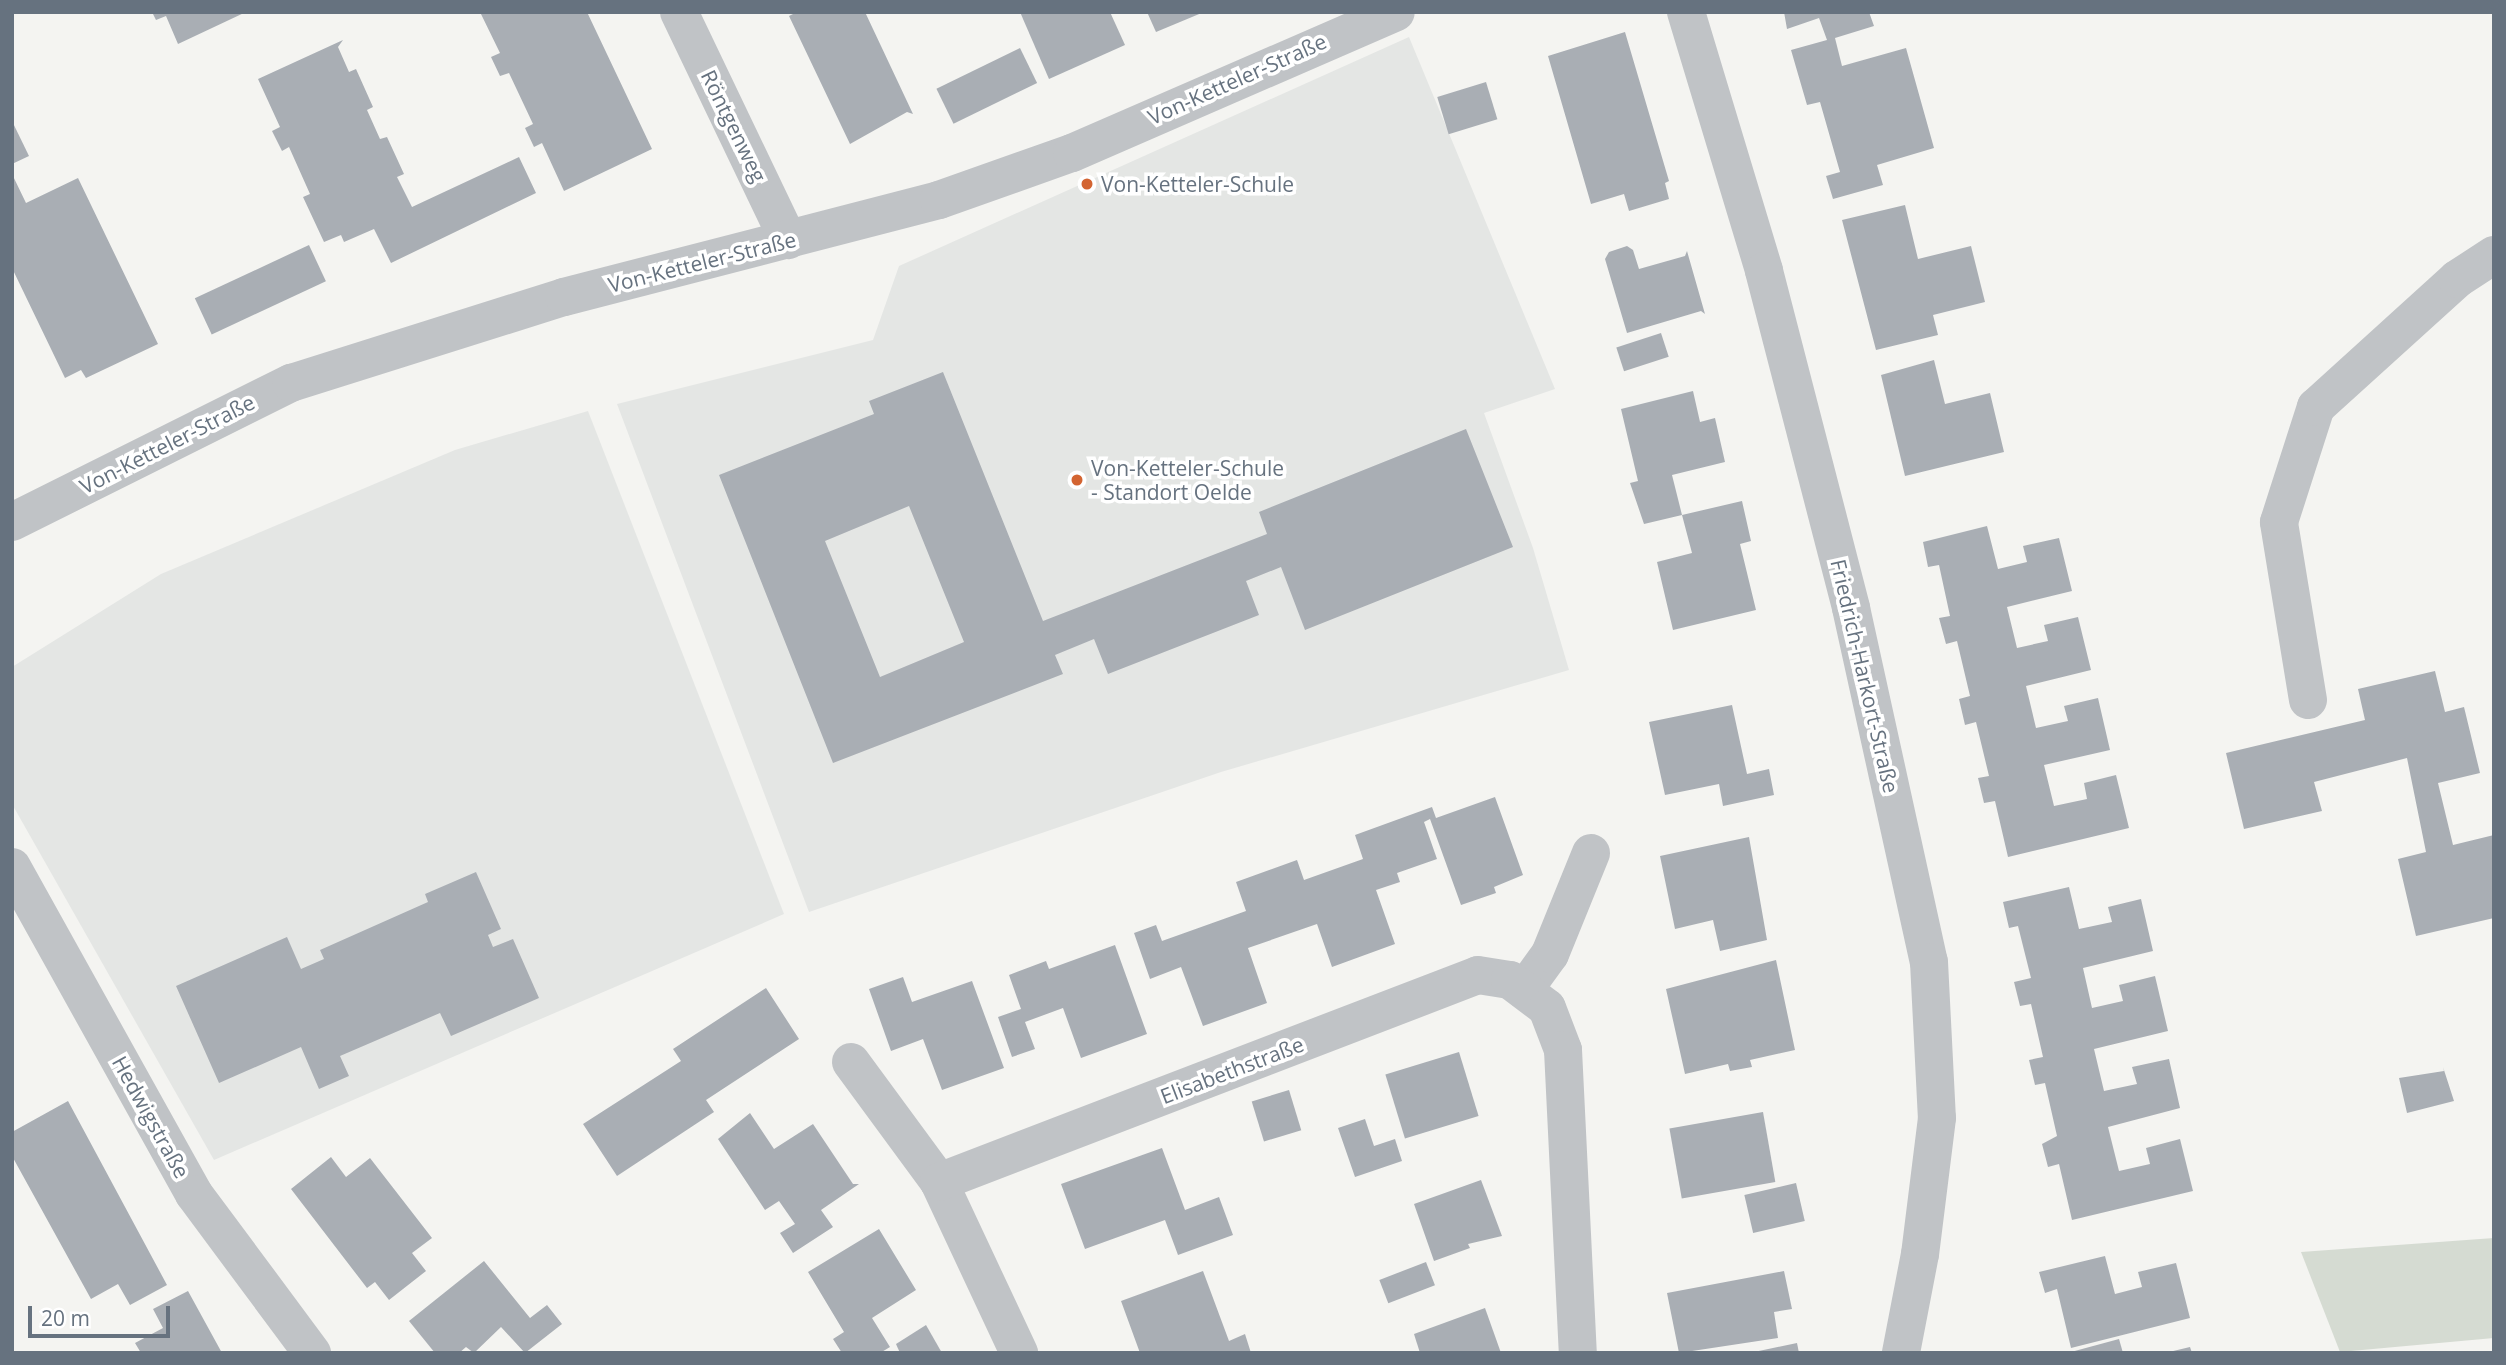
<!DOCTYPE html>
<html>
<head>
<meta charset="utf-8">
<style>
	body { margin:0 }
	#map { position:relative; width:2506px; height:1365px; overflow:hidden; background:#f4f4f1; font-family:"Open Sans",sans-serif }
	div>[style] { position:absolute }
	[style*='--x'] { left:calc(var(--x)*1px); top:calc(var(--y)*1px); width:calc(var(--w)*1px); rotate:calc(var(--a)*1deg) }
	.built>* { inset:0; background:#e4e6e4 }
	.green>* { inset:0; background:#d5dbd2 }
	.building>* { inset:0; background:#a9aeb4; transform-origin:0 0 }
	.minor>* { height:38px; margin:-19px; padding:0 19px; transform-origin:19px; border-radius:19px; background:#c0c3c6 }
	.dots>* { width:19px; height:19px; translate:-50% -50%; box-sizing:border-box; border:4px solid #fff; border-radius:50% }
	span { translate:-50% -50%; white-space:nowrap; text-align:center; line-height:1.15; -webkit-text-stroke:7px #fff; paint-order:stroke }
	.street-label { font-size:21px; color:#66727f }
	.poi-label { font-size:21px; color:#66727f }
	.left { translate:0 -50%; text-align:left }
	.frame { position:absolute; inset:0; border:14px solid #66727f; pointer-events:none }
	.scale { position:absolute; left:28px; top:1306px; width:142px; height:32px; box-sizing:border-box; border:4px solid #66727f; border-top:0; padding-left:9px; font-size:21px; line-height:24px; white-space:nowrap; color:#66727f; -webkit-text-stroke:5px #fff; paint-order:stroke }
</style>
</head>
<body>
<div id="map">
	<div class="built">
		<i style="clip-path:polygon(1409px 37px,1555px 389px,1484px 413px,1533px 548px,1569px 670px,1221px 772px,809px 912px,617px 404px,873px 340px,899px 266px)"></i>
		<i style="clip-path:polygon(588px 411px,784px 914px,214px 1160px,12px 804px,12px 667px,161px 574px,455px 450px)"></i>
	</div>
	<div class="green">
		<i style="clip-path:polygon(2494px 1238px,2494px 1338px,2340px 1352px,2301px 1252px)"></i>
	</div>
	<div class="building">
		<i style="clip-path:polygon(152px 12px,246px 12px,178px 44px,166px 16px,156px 20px)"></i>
		<i style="clip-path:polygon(480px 12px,587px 12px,652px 149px,564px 191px,542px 143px,534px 147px,525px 128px,533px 124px,509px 73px,500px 76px,491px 57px,500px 53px)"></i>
		<i style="clip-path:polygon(797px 12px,865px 12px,913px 114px,907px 112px,850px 144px,789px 16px)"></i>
		<i style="clip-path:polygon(1020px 12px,1110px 12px,1125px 45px,1049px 79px)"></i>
		<i style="clip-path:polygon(1147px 12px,1204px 12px,1156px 32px)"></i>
		<i style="clip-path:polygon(1784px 12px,1869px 12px,1874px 26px,1835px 38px,1842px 66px,1906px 48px,1934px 148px,1877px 165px,1883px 185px,1833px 199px,1826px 176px,1840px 172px,1820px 102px,1807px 105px,1791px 50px,1827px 40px,1819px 18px,1787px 29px)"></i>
		<i style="clip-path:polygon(1625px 32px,1669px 181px,1665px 183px,1669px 199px,1629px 211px,1624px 194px,1591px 204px,1548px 56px)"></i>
		<i style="clip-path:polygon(343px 40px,338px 47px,349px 72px,356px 69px,373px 107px,367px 110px,380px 139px,387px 137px,404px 174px,397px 177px,412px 207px,519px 157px,536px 193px,391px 263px,374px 229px,344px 242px,341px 235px,324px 242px,303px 197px,310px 194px,289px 147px,282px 151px,272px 131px,280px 127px,258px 79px)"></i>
		<i style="left:1020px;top:48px;width:39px;height:93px;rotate:64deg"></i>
		<i style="left:1486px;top:82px;width:39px;height:51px;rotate:73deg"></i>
		<i style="clip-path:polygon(12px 121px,29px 156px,12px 164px)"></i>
		<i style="clip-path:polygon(12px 174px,26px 203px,78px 178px,158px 344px,86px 378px,81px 370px,65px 378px,12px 268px)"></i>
		<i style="clip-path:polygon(1905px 205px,1918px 259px,1971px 246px,1985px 302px,1933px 315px,1938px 335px,1876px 350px,1842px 220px)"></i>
		<i style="left:309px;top:245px;width:40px;height:126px;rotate:65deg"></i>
		<i style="clip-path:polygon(1627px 246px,1633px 250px,1639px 269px,1685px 256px,1687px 251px,1705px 314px,1701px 311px,1627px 333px,1605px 259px,1609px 252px)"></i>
		<i style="left:1661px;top:333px;width:25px;height:47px;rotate:72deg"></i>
		<i style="clip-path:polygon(1934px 360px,1945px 404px,1990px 393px,2004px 452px,1905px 476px,1881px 375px)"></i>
		<i style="clip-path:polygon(evenodd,943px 372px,1043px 621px,1267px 534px,1259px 512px,1466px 429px,1513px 547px,1305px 630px,1281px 567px,1246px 581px,1259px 615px,1108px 674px,1094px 639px,1055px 655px,1063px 674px,833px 763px,719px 475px,874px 414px,869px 401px,943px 372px,909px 506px,964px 642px,880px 677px,825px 541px,909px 506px)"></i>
		<i style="clip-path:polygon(1693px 391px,1700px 422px,1715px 418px,1725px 462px,1672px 475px,1682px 515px,1644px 524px,1630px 483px,1638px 481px,1621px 409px)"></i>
		<i style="clip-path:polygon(1742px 501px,1751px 541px,1740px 544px,1756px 610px,1673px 630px,1657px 562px,1692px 553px,1682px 515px)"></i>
		<i style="clip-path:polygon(1987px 526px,1998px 569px,2027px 562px,2023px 546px,2059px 538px,2072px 591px,2007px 607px,2017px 648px,2048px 641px,2044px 625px,2078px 617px,2091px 670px,2026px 686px,2036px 728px,2068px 721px,2064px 706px,2098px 698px,2110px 750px,2044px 765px,2054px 806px,2087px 799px,2084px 783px,2116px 775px,2129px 828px,2008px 857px,1995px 801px,1984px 803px,1978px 778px,1989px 776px,1976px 722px,1965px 725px,1959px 699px,1970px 696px,1957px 641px,1946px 644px,1939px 618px,1950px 616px,1939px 565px,1928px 567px,1923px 542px)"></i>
		<i style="clip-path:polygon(2435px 671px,2445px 712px,2464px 707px,2480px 773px,2438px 783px,2453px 845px,2494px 835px,2494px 918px,2416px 936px,2398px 859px,2426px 852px,2407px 758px,2314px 782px,2322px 811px,2244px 829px,2226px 753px,2365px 720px,2358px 689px)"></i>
		<i style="clip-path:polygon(1732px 705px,1747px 774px,1769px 769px,1774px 795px,1723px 806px,1719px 784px,1665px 795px,1649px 722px)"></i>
		<i style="clip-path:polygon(1495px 797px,1523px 875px,1494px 887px,1496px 893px,1461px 905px,1430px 819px,1424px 822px,1437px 859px,1397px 873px,1400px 882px,1376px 890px,1395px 944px,1332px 967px,1317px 924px,1248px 948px,1267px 1003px,1203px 1026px,1181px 967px,1150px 979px,1134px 933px,1156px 925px,1162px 941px,1246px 911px,1236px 882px,1297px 860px,1304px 880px,1363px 859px,1355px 835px,1432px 807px,1436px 818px)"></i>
		<i style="clip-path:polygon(1749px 837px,1767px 940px,1720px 951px,1713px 920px,1675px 929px,1660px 856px)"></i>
		<i style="clip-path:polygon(476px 872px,501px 929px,488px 935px,493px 947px,513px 939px,539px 998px,451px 1036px,440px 1013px,340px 1056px,349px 1076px,319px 1089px,301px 1047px,219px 1083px,176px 986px,287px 937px,301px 969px,324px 959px,320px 950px,428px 902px,425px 894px)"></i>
		<i style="clip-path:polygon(2069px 887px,2079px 929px,2112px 922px,2108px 907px,2141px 899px,2153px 951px,2083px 968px,2092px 1008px,2123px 1001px,2119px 985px,2155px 976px,2168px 1031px,2094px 1049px,2104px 1091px,2137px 1084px,2132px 1067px,2169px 1059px,2180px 1108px,2108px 1127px,2119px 1171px,2150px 1164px,2146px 1148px,2180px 1139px,2193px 1191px,2072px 1220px,2059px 1164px,2048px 1167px,2042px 1144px,2057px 1136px,2045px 1083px,2035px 1085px,2030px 1064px,2029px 1060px,2043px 1057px,2031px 1004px,2020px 1006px,2014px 982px,2031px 978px,2018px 926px,2009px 928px,2003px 902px)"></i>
		<i style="clip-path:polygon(1115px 945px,1147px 1034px,1081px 1058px,1063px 1008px,1025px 1022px,1035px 1049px,1012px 1057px,998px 1017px,1021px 1009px,1009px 975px,1046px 961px,1049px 969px)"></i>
		<i style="clip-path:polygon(1776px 960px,1795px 1050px,1750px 1060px,1752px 1067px,1730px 1071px,1728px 1064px,1685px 1074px,1666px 989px)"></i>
		<i style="clip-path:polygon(903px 977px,912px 1002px,972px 981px,1004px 1068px,942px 1090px,923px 1039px,891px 1051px,869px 989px)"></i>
		<i style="clip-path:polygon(766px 988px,799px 1039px,706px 1100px,714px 1112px,617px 1176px,583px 1124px,681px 1061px,673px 1049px)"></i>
		<i style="left:1459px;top:1052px;width:67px;height:77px;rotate:73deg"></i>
		<i style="clip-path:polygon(2443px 1067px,2454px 1101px,2407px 1113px,2399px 1078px,2444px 1071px)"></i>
		<i style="left:1289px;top:1090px;width:42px;height:39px;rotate:73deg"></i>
		<i style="clip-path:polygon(68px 1101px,167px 1285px,130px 1305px,118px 1284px,91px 1299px,12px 1156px,12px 1132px)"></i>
		<i style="left:1763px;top:1112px;width:71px;height:95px;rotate:80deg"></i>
		<i style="clip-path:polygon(750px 1113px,774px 1149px,813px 1124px,853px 1184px,859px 1184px,821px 1210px,833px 1227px,793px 1253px,780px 1233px,795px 1224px,779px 1201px,765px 1210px,718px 1139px)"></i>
		<i style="clip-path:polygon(1365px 1119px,1374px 1146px,1395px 1139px,1402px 1161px,1355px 1177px,1338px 1128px)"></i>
		<i style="clip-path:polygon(1162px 1148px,1185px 1210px,1219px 1197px,1233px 1235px,1178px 1255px,1165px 1220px,1085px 1249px,1061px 1184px)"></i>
		<i style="clip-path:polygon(331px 1157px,346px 1177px,370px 1158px,432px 1238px,412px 1253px,426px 1271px,389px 1300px,375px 1282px,367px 1288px,291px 1189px)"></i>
		<i style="clip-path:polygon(1481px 1180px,1502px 1236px,1468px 1244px,1470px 1248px,1434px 1261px,1414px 1204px)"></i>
		<i style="left:1796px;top:1183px;width:39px;height:53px;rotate:77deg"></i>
		<i style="clip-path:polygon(879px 1229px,916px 1290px,872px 1318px,890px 1347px,880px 1353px,842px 1353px,833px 1339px,844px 1332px,808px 1272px)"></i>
		<i style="clip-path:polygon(2105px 1256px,2115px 1294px,2142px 1287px,2138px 1272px,2176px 1263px,2190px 1318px,2071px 1348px,2057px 1289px,2045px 1293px,2039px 1272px)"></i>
		<i style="clip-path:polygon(484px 1261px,530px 1318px,547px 1305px,562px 1324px,525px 1353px,501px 1327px,474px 1353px,466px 1347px,459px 1353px,435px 1353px,409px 1321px)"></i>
		<i style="left:1426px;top:1262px;width:25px;height:50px;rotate:69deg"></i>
		<i style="clip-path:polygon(1203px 1271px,1229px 1341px,1245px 1334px,1251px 1353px,1140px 1353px,1121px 1301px)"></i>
		<i style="clip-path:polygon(1784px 1271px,1792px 1309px,1774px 1312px,1778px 1338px,1679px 1353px,1667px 1293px)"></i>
		<i style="clip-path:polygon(188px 1291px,222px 1353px,141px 1353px,135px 1343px,163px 1328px,153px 1309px)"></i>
		<i style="clip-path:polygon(1485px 1308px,1501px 1353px,1420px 1353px,1414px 1334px)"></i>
		<i style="clip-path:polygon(926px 1325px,942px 1353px,900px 1353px,896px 1344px)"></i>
		<i style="clip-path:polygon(2119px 1339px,2123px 1353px,2071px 1353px,2071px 1352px)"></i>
		<i style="clip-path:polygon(1797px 1343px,1799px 1353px,1754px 1353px,1754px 1352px)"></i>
		<i style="clip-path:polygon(2190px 1347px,2192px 1353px,2169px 1353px,2169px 1352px)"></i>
	</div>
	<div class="minor">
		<i style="--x:679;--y:12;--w:253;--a:64.4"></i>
		<i style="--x:1686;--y:12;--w:270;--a:73.2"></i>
		<i style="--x:1764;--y:271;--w:348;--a:75.5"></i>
		<i style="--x:1851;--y:608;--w:362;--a:77.6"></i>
		<i style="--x:1929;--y:962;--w:156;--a:87.1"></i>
		<i style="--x:1937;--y:1118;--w:137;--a:97.1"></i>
		<i style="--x:1920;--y:1254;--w:101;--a:100.9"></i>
		<i style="--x:12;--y:522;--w:312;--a:-26.5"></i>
		<i style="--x:291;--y:383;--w:286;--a:-17.5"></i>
		<i style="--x:564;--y:297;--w:387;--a:-14.5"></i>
		<i style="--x:939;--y:200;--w:141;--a:-19.5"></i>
		<i style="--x:1072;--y:153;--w:353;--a:-23.5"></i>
		<i style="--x:2308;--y:700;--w:180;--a:-99.3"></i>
		<i style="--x:2279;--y:522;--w:121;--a:-72.2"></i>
		<i style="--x:2316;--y:407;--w:190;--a:-42.2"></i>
		<i style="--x:2457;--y:279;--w:44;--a:-33"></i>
		<i style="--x:12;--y:867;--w:374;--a:60.9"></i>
		<i style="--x:194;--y:1194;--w:198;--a:53.4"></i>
		<i style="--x:1524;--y:990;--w:44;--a:-54.2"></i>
		<i style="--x:1550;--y:954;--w:109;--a:-67.9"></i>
		<i style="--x:851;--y:1062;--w:149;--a:53.7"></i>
		<i style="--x:939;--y:1182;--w:189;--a:64.9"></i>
		<i style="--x:939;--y:1182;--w:577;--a:-21.01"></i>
		<i style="--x:1478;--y:975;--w:32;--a:9"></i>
		<i style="--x:1510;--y:980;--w:46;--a:37.1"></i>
		<i style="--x:1547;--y:1008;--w:45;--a:69.1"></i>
		<i style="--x:1563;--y:1050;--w:303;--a:87.2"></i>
	</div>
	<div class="dots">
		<i style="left:1087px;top:184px;background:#d36431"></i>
		<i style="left:1077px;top:480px;background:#d36431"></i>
	</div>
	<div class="street-label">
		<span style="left:1237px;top:79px;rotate:-24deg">Von-Ketteler-Straße</span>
		<span style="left:734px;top:126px;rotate:64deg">Röntgenweg</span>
		<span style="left:702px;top:262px;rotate:-14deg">Von-Ketteler-Straße</span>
		<span style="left:167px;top:444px;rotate:-27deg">Von-Ketteler-Straße</span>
		<span style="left:1865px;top:676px;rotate:77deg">Friedrich-Harkort-Straße</span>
		<span style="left:1232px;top:1070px;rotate:-21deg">Elisabethstraße</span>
		<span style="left:151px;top:1117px;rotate:61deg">Hedwigstraße</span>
	</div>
	<div class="poi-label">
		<span class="left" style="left:1101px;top:184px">Von-Ketteler-Schule</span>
		<span class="left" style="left:1091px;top:480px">Von-Ketteler-Schule<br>- Standort Oelde</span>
	</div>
	<div class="frame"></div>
	<div class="scale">20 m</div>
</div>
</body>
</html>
